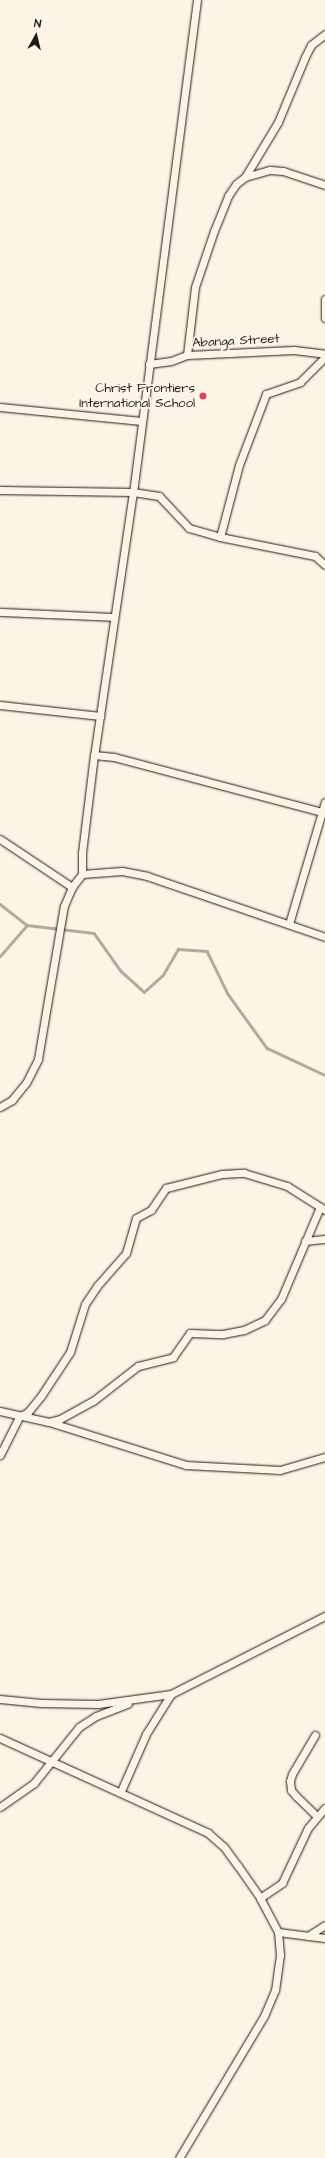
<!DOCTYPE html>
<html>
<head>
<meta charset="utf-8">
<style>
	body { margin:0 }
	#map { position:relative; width:325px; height:2158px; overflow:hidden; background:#fcf5e5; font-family:"Architects Daughter",sans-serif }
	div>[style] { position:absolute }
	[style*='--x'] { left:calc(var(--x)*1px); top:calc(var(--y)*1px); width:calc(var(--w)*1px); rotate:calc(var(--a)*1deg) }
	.stream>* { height:2.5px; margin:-1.25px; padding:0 1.25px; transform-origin:1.25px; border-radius:1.25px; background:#b0aba1 }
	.roads { filter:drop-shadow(0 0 1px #1c1c1c) drop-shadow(0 0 1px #1c1c1c) }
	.minor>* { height:7px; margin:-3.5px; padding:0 3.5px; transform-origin:3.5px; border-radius:3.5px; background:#fcf5e5 }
	.dots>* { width:11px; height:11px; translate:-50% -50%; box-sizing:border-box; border:2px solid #fcf5e5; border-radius:50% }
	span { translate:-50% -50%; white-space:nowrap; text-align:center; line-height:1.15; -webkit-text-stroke:3.5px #fcf5e5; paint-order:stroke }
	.street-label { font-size:13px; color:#1c1c1c }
	.poi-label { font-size:13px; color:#1c1c1c }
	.right { translate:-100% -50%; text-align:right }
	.north { position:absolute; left:16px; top:16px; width:40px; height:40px; -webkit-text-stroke:3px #fcf5e5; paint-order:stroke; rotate:8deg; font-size:11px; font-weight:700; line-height:16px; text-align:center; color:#1c1c1c }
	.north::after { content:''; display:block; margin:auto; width:14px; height:18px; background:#1c1c1c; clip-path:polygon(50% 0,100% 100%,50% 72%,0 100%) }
</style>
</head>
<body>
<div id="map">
	<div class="stream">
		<i style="--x:0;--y:904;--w:34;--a:38"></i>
		<i style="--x:0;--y:956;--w:41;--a:-48.9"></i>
		<i style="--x:27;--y:925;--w:67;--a:6.8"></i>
		<i style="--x:94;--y:933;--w:47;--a:54.6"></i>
		<i style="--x:121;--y:971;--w:31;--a:42"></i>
		<i style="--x:144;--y:992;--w:25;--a:-42"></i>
		<i style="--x:163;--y:975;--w:30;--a:-60"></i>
		<i style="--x:178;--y:949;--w:29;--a:4"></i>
		<i style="--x:207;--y:951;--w:48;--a:64"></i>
		<i style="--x:228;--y:994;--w:67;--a:54.2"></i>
		<i style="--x:267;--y:1048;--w:64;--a:25"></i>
	</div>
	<div class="roads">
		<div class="minor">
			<i style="--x:197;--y:0;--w:496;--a:97.4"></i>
			<i style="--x:133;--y:492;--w:266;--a:98.4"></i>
			<i style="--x:94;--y:755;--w:99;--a:97"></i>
			<i style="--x:82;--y:853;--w:21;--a:90"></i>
			<i style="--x:82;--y:874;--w:40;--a:-4.3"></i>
			<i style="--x:122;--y:871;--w:25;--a:11"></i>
			<i style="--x:147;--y:876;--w:188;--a:18.9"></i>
			<i style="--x:245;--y:177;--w:64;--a:-59"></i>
			<i style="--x:278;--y:122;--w:70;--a:-67.4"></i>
			<i style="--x:305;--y:57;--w:13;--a:-63"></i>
			<i style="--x:311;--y:45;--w:18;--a:-38"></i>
			<i style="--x:325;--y:299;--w:19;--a:90"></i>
			<i style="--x:187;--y:355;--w:68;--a:-83.3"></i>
			<i style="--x:195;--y:287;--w:59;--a:-71.3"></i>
			<i style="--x:214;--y:231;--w:38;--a:-68"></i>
			<i style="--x:228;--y:196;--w:14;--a:-56"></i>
			<i style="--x:236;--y:184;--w:11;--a:-38"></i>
			<i style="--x:245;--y:177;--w:26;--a:-16"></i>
			<i style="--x:270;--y:170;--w:13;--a:4"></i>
			<i style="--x:283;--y:171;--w:44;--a:18.4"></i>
			<i style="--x:149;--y:364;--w:22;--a:-8"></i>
			<i style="--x:171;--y:361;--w:17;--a:-21"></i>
			<i style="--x:187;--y:355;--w:107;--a:-2.7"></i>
			<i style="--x:294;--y:350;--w:31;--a:7"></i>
			<i style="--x:0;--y:407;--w:142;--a:5.7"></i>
			<i style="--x:0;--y:490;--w:133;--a:0.9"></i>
			<i style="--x:133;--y:492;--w:26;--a:9"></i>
			<i style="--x:159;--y:496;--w:44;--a:46.8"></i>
			<i style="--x:189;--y:528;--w:32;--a:16"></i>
			<i style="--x:220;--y:537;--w:97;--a:11.3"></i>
			<i style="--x:315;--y:556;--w:13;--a:42"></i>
			<i style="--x:220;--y:537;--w:74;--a:-75.2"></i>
			<i style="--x:239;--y:465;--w:76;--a:-69.2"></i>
			<i style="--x:266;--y:394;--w:36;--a:-19"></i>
			<i style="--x:300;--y:382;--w:35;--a:-45"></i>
			<i style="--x:0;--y:612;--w:114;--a:2.5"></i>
			<i style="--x:0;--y:705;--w:101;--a:6.3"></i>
			<i style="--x:94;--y:755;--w:20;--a:6"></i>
			<i style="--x:114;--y:757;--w:215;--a:14.8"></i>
			<i style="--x:0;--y:839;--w:87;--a:33.7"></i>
			<i style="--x:289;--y:924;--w:127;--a:-73.6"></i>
			<i style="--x:0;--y:1107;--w:14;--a:-30"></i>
			<i style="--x:12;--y:1100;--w:22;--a:-51"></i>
			<i style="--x:26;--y:1083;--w:27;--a:-63"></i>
			<i style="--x:38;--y:1059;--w:155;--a:-80.4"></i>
			<i style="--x:64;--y:906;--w:21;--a:-67"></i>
			<i style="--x:72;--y:887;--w:16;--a:-52"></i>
			<i style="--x:305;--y:1241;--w:20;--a:-6"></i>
			<i style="--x:0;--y:1411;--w:50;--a:12.7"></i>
			<i style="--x:49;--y:1422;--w:11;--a:-15"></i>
			<i style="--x:60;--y:1419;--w:38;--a:-29"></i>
			<i style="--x:93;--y:1401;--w:57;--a:-37.9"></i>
			<i style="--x:138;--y:1366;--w:36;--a:-14"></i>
			<i style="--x:173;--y:1357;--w:29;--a:-55"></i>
			<i style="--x:190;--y:1333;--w:33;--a:2"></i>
			<i style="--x:223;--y:1334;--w:21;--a:-11"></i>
			<i style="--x:244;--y:1330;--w:23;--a:-25"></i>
			<i style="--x:265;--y:1320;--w:26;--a:-53"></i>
			<i style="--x:281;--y:1299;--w:100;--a:-67"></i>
			<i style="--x:49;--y:1422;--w:144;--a:17.4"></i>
			<i style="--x:186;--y:1465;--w:94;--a:3"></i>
			<i style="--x:280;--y:1470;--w:47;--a:-16.1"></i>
			<i style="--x:0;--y:1455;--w:42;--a:-63.4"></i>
			<i style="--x:19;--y:1417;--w:10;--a:-29"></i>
			<i style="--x:28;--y:1412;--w:21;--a:-51"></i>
			<i style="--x:41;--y:1396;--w:53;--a:-56.6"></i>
			<i style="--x:70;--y:1352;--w:50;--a:-72.6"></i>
			<i style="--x:85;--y:1304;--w:22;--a:-56"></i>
			<i style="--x:97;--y:1286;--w:44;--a:-48.7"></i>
			<i style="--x:126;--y:1253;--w:36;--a:-74"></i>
			<i style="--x:136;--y:1218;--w:17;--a:-28"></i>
			<i style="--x:151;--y:1210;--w:27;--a:-56"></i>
			<i style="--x:166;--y:1188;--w:58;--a:-14"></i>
			<i style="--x:222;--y:1174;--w:22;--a:-3"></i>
			<i style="--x:244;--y:1173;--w:45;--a:16.8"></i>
			<i style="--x:287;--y:1186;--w:45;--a:32.3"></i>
			<i style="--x:0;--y:1699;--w:41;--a:5.6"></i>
			<i style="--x:41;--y:1703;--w:57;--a:1"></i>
			<i style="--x:98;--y:1704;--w:74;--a:-7.8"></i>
			<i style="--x:171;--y:1694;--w:173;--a:-26.9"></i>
			<i style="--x:315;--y:1735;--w:45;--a:120.5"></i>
			<i style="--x:292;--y:1774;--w:7;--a:106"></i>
			<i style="--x:290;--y:1781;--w:9;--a:84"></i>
			<i style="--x:291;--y:1790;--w:8;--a:50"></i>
			<i style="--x:296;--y:1796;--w:29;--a:44"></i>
			<i style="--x:0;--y:1738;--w:229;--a:24.5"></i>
			<i style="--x:208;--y:1833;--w:21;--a:41"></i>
			<i style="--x:224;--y:1847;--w:24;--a:54"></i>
			<i style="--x:238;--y:1866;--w:39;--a:55"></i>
			<i style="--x:260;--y:1898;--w:38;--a:62"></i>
			<i style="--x:278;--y:1932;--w:23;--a:85"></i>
			<i style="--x:280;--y:1955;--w:35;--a:98"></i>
			<i style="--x:275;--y:1990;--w:28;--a:113"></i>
			<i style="--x:264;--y:2016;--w:165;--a:120.9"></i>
			<i style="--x:121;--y:1791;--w:62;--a:-66.3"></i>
			<i style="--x:146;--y:1734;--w:47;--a:-58"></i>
			<i style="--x:0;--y:1807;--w:42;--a:-35.2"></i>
			<i style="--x:34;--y:1783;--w:72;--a:-51.2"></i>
			<i style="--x:79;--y:1727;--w:20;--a:-33"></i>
			<i style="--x:96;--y:1716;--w:34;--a:-21"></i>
			<i style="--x:260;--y:1898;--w:27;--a:-34"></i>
			<i style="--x:282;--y:1883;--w:61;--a:-64.7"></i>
			<i style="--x:308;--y:1828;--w:26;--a:-50"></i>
			<i style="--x:278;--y:1932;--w:47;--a:7.3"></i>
			<i style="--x:308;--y:1936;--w:20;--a:-33"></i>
		</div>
	</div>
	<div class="dots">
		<i style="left:203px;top:396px;background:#d1495b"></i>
	</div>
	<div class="street-label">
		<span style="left:236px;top:341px;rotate:-3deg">Abanga Street</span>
	</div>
	<div class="poi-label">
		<span class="right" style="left:195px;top:396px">Christ Frontiers<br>International School</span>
	</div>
	<div class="north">N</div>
</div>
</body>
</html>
